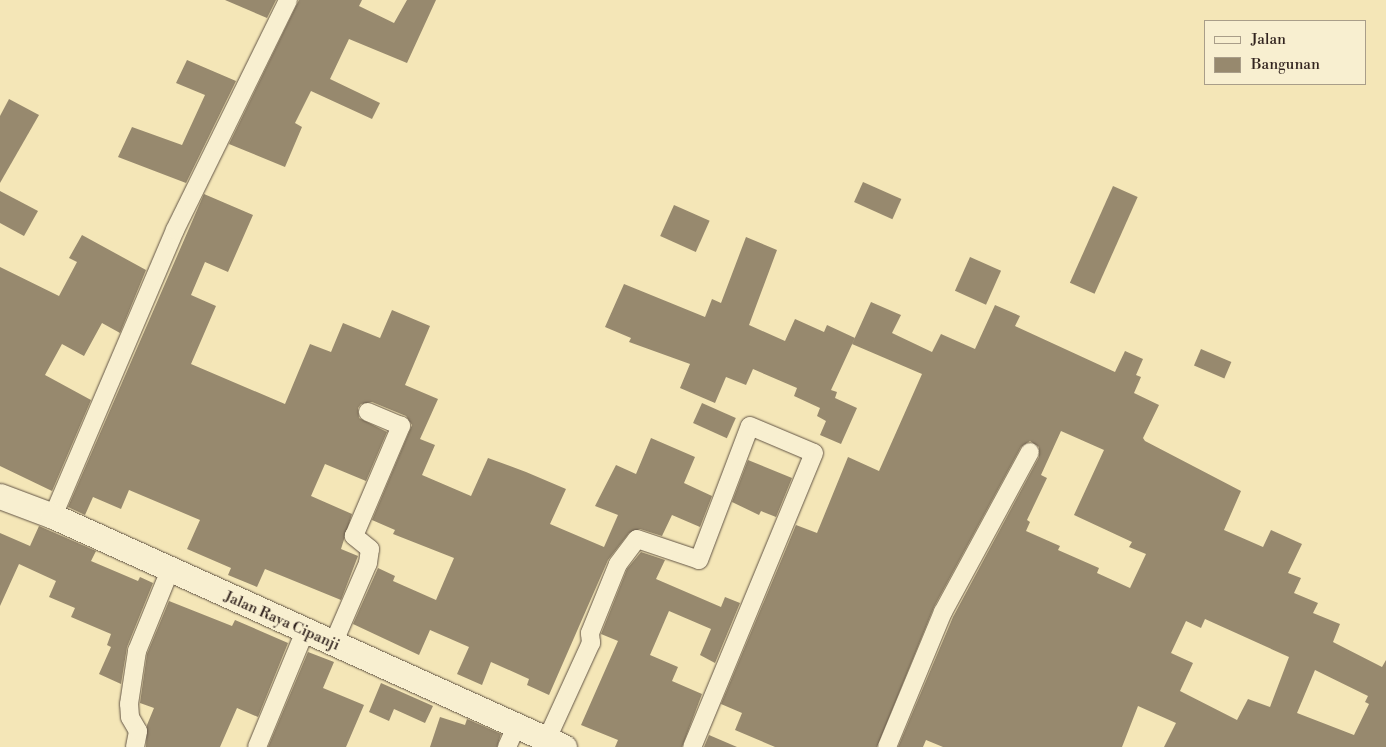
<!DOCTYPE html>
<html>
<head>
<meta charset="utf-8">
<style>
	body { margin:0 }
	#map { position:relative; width:1386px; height:747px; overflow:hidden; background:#f4e6b7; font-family:"Libre Bodoni",serif }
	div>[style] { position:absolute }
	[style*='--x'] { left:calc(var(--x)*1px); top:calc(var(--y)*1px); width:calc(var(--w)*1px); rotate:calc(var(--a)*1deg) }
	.building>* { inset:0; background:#97896e; transform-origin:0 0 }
	.roads { filter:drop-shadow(0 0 1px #625445) drop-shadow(0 0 1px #625445) }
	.minor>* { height:18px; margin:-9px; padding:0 9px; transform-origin:9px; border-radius:9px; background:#f8efd0 }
	.secondary>* { height:25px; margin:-12.5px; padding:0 12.5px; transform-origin:12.5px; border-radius:12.5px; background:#f8efd0 }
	span { translate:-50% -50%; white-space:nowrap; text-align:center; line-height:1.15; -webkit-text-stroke:4.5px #f8efd0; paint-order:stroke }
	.street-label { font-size:15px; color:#32241f }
	.legend { position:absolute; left:1204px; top:20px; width:162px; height:65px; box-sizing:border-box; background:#f8efd0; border:1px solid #a99e89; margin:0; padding:6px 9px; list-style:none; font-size:15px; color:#32241f }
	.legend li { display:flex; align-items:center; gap:10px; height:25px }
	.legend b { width:25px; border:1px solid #a99e89 }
</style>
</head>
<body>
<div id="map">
	<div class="building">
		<i style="clip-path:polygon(225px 0,276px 0,267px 18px)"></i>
		<i style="clip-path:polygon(299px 0,362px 0,359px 6px,394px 23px,407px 0,436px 0,407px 63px,349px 39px,330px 79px,380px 103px,372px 119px,311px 91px,295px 123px,302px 127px,285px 167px,229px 144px)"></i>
		<i style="clip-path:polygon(187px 60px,236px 81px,186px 183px,118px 157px,132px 127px,182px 145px,205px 95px,176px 83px)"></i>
		<i style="clip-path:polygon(9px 99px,39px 115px,0 183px,0 116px)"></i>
		<i style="left:863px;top:182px;width:42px;height:22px;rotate:24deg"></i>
		<i style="left:1113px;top:186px;width:27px;height:106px;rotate:24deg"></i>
		<i style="clip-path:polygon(0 191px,38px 211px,24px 236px,0 223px)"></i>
		<i style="clip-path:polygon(204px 194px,253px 215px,228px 272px,205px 262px,191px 295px,216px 306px,191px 364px,285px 404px,310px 344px,331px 352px,343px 323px,380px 338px,392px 310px,430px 326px,405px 385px,438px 399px,420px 439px,435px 445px,422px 475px,471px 496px,488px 458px,526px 472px,566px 489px,550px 524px,604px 547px,618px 515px,595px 506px,616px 465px,636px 474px,651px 438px,695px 457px,684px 483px,712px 496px,700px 527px,672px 515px,662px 536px,640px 529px,629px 533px,608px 560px,549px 695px,527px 685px,529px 679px,491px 662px,482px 685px,457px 674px,469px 647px,430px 630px,419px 655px,353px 624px,378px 568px,395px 576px,393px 581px,436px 600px,454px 558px,393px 534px,395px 530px,372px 520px,412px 425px,406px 416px,372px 402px,361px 404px,358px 408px,359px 418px,387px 432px,366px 481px,325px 464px,311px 496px,352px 514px,341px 549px,358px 556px,341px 600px,265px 569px,257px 587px,228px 575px,231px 568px,187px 549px,200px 520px,129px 490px,121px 509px,93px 497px,85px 515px,68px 507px)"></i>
		<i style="left:674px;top:205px;width:39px;height:34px;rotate:24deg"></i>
		<i style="clip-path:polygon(82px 235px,146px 270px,120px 333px,102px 323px,84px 356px,62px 344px,45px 375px,91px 400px,52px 491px,0 466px,0 267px,59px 296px,77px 262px,69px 258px)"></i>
		<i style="clip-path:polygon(746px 237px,777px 250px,749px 325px,785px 341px,795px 319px,824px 332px,827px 325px,855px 338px,831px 390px,837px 392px,835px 398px,857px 408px,841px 444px,820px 435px,826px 421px,817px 416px,820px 408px,794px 396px,797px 388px,753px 369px,746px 385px,726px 377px,715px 403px,680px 388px,690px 364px,629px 342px,631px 338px,605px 327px,624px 284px,705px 317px,712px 299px,721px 303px)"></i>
		<i style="left:970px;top:257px;width:34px;height:37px;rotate:24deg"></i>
		<i style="clip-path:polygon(evenodd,871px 302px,901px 315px,892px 333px,932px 352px,941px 334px,975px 349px,995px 305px,1020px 316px,1015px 326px,1115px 372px,1125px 351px,1143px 359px,1136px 375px,1141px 377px,1134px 393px,1159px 405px,1143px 438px,1145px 441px,1241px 491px,1224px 530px,1263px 547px,1271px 530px,1302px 544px,1288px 573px,1301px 578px,1294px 593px,1318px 603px,1313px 613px,1340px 624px,1333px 642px,1382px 667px,1386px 660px,1386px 747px,1164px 747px,1176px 723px,1138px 706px,1122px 747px,943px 747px,926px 740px,923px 747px,898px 747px,953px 617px,1039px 457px,1039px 447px,1030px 441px,1021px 447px,934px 607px,877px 747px,775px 747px,735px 730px,742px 713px,721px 704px,796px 525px,817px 533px,848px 457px,879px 471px,922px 374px,852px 344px,871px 302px,1061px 431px,1104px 450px,1074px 515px,1132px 542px,1129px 547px,1146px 554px,1130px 588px,1097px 573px,1099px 568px,1058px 550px,1060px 546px,1026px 531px,1030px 522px,1027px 520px,1047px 478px,1041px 475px,1061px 431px,871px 302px,1205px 619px,1289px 657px,1270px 707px,1248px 699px,1237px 720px,1180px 691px,1193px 663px,1171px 653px,1186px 621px,1201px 628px,1205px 619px,871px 302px,1315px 670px,1368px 696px,1365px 702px,1369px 704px,1354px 735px,1297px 713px,1315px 670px)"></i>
		<i style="left:1201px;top:349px;width:33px;height:18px;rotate:23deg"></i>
		<i style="left:702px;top:403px;width:37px;height:22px;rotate:24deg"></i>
		<i style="clip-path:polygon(748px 460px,792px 478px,776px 517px,761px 511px,759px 515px,732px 502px)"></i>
		<i style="clip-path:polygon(39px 526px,96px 551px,91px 561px,138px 581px,140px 577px,153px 583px,127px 647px,121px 684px,99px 674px,111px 647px,107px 645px,111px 634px,71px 617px,75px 608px,49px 597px,56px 581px,19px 564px,0 606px,0 533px,30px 546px)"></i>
		<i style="clip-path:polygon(641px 552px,665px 560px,656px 579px,721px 607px,725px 597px,740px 603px,715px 663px,700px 655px,711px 629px,669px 611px,650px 655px,678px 667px,672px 681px,702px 694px,682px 747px,615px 747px,618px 740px,581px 725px,618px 641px,601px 634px,627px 569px)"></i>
		<i style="clip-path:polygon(169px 601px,232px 626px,235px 620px,288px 643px,258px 717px,237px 708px,220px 747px,146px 747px,147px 725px,154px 708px,140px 703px,147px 654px)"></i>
		<i style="clip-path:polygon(308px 652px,334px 662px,323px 688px,364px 705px,346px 747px,268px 747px)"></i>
		<i style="clip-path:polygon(381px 683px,433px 706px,425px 723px,394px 709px,389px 721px,369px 712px)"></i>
		<i style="clip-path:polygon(440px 717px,465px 725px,467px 719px,501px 734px,497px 747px,430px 747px)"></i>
		<i style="clip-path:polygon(709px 735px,737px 747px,704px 747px)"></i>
	</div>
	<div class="roads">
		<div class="minor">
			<i style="--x:53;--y:516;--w:311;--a:-66.9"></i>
			<i style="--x:175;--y:230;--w:256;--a:-63.8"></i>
			<i style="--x:333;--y:644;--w:88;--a:-66.6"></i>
			<i style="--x:368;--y:563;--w:14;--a:-82"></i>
			<i style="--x:370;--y:549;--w:21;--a:-141"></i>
			<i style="--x:354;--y:536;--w:120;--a:-66.9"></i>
			<i style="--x:401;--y:426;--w:36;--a:-157"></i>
			<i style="--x:547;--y:739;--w:106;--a:-65.4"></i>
			<i style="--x:591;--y:643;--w:10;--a:-96"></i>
			<i style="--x:590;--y:633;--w:74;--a:-67.9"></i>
			<i style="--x:618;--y:564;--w:31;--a:-53"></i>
			<i style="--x:637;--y:539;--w:65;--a:18.7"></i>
			<i style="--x:699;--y:560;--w:143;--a:-69.2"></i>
			<i style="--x:750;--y:426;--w:69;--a:22.9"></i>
			<i style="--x:814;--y:453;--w:318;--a:112.5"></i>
			<i style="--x:135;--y:747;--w:16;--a:-79"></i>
			<i style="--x:138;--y:731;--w:16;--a:-120"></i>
			<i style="--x:130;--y:717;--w:13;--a:-94"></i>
			<i style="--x:129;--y:704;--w:54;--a:-81.4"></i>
			<i style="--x:137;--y:651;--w:87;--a:-67.8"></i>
			<i style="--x:257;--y:747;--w:126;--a:-67.5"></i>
			<i style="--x:507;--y:747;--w:24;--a:-66"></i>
			<i style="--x:887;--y:747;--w:146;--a:-67.5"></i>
			<i style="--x:943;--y:612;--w:182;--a:-61.5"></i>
		</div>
		<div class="secondary">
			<i style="--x:0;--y:496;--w:57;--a:20.7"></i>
			<i style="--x:53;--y:516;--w:561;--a:24.33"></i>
		</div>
	</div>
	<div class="street-label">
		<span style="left:282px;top:621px;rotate:24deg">Jalan Raya Cipanji</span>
	</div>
	<ul class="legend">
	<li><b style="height:6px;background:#f8efd0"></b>Jalan</li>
	<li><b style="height:14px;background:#97896e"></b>Bangunan</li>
	</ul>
</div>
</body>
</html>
